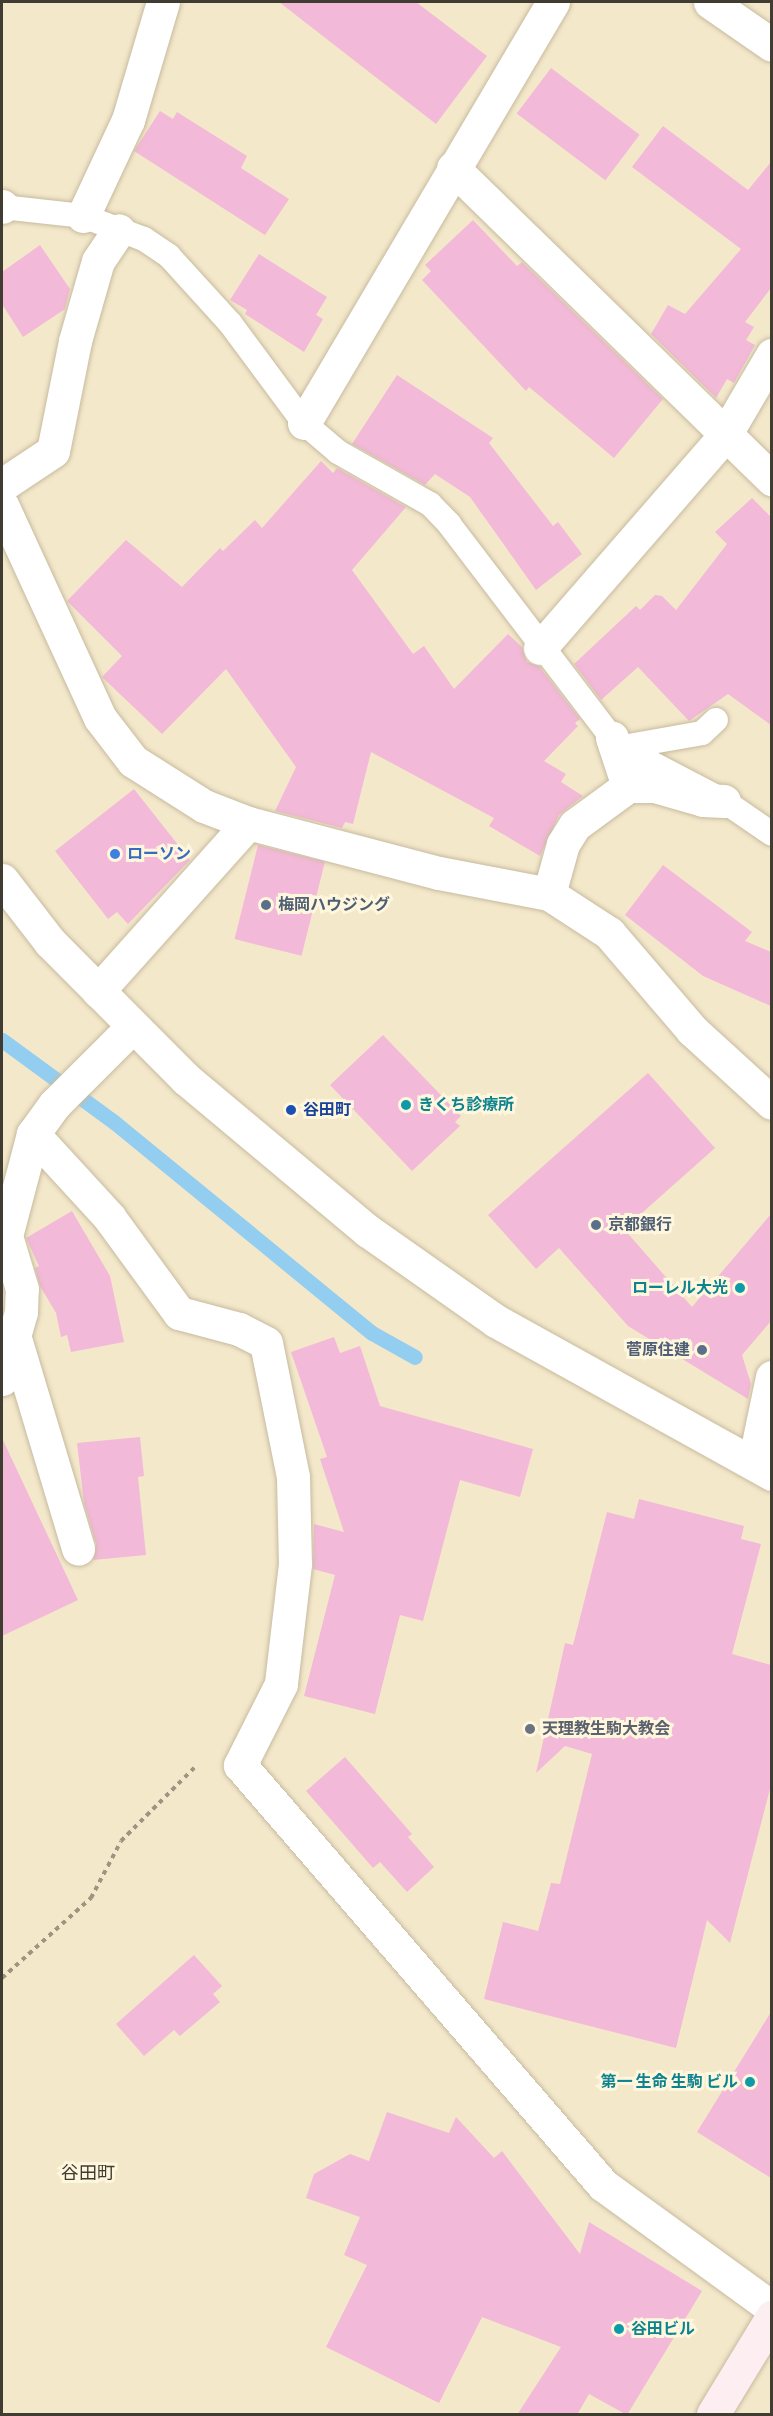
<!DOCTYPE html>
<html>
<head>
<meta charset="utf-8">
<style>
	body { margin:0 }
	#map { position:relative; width:773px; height:2416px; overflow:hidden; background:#f4e8cb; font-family:"Source Sans 3","Noto Sans JP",sans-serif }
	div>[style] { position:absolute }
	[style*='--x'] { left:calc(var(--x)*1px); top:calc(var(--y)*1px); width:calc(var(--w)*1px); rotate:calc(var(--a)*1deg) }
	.stream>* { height:15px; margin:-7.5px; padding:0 7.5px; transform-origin:7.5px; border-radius:7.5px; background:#93cef0 }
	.building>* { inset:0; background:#f3b9d8; transform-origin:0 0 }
	.path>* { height:4px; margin-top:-2px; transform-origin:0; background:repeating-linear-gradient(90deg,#9d9581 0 4.5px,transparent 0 9px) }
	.roads { filter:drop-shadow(0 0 2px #c7bb9f) drop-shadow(0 0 2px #c7bb9f) }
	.service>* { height:24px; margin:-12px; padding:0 12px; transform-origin:12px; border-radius:12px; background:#fff }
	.minor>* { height:33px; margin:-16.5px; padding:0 16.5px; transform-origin:16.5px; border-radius:16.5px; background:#fff }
	.tertiary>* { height:33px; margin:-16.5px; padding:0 16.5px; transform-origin:16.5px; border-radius:16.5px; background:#fff }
	.secondary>* { height:33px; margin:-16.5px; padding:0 16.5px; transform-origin:16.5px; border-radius:16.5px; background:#fdeef2 }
	.dots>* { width:16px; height:16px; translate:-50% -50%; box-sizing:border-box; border:3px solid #fff6de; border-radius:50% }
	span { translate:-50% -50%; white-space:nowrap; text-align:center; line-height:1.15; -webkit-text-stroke:6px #fff6de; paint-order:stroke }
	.shop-label { font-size:16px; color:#366cbe; font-weight:700 }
	.left { translate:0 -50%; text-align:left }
	.service-label { font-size:16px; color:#4e5e75; font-weight:700 }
	.right { translate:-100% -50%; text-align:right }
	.culture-label { font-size:16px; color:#0d838f; font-weight:700 }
	.transit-label { font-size:16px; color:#164399; font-weight:700 }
	.worship-label { font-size:16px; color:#5b616d; font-weight:700 }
	.neighbourhood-label { font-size:18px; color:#413c31 }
	.frame { position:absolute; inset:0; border:3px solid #413c31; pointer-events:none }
</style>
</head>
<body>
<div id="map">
	<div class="stream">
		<i style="--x:2;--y:1040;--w:139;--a:36.2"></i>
		<i style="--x:114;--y:1122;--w:333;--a:39.3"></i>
		<i style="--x:372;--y:1333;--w:49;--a:29.2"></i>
	</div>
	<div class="building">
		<i style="clip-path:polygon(279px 2px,416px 2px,487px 56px,436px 124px)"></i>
		<i style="left:551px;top:68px;width:111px;height:57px;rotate:37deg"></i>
		<i style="clip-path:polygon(160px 111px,173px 119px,177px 112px,247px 156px,241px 168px,289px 199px,265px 235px,134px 151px)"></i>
		<i style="clip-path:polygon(663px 126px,748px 190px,771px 162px,771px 288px,745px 322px,754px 327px,746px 340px,755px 345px,734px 383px,727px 379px,716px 398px,651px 334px,668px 305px,685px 314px,741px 249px,632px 167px)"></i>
		<i style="clip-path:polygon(473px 220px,517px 266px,522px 262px,663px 399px,614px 458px,529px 387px,526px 391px,422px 280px,431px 271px,425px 265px)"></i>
		<i style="clip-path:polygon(40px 245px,70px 289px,65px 309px,23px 337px,2px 304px,2px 272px)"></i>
		<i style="clip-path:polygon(259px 254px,327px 297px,316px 315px,323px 319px,304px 352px,245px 314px,247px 310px,230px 300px)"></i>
		<i style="clip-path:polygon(397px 375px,493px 438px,489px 443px,553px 526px,558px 522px,582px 554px,536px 590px,470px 497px,435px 474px,425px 485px,352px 444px)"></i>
		<i style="clip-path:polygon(321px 461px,333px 473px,337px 468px,406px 507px,352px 570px,413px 654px,424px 646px,454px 689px,508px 634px,522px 647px,527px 662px,539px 666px,580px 719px,575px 723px,578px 726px,544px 761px,566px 774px,561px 782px,583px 796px,559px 815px,540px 856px,489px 826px,494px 818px,371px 752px,353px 824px,345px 822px,342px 828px,275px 811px,296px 767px,226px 669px,162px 734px,102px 677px,122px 656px,67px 601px,126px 540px,182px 587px,220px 548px,223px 551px,255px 520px,262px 528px)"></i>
		<i style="clip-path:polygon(752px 498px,771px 517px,771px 725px,728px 694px,689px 721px,638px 667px,601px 700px,574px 664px,636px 606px,640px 610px,655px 595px,662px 596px,676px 610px,727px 544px,715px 532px)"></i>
		<i style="clip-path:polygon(134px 789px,190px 860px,128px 924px,117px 912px,108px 919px,55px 851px)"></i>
		<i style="left:258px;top:845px;width:69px;height:97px;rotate:14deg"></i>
		<i style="clip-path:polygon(663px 865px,752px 932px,745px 941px,771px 952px,771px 1006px,703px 976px,625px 915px)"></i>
		<i style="clip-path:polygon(383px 1035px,461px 1116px,455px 1122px,460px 1126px,412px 1171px,330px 1085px)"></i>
		<i style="clip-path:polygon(648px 1073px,715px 1148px,624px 1229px,692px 1307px,771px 1214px,771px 1321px,742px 1355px,751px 1384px,748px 1399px,628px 1326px,559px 1248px,536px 1269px,488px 1215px)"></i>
		<i style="clip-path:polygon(72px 1211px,110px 1276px,124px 1342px,71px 1352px,67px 1335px,61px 1337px,56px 1313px,40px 1286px,35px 1268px,39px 1266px,26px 1238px)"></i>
		<i style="clip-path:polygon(334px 1337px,340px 1353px,360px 1346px,380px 1406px,533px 1449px,520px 1497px,460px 1480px,423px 1621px,400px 1615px,375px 1714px,304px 1696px,335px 1575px,313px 1569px,314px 1524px,344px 1532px,320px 1459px,327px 1457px,291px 1352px)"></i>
		<i style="clip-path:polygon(140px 1437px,144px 1476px,138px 1477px,146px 1555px,93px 1560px,96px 1544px,84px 1503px,77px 1443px)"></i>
		<i style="clip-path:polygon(2px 1438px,78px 1600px,2px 1636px)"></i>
		<i style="clip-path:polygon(639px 1499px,744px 1526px,741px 1539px,761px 1544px,732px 1654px,771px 1665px,771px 1785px,730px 1943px,707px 1920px,676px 2048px,484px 1999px,503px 1922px,538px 1931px,551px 1883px,560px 1884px,592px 1754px,565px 1746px,536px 1773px,565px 1643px,573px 1645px,607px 1512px,634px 1519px)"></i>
		<i style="clip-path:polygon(345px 1757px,412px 1834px,408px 1837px,434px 1867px,407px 1892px,380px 1862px,373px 1868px,306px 1791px)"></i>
		<i style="clip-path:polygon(194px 1955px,222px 1986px,213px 1994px,220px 2002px,180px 2036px,174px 2030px,144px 2056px,116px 2024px)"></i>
		<i style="clip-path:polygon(771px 2012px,771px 2178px,697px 2132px)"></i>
		<i style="clip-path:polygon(387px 2112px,449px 2133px,456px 2117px,494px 2158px,502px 2151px,580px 2254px,589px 2222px,702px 2291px,627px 2415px,589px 2394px,577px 2415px,517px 2415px,561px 2347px,482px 2317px,439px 2403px,326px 2347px,367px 2265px,344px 2255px,360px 2217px,306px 2198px,314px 2174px,350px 2154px,369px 2161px)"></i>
	</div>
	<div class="path">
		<i style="--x:2;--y:1978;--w:120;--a:-42"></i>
		<i style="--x:91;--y:1898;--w:64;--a:-62.2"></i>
		<i style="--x:121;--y:1841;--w:107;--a:-45"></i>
	</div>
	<div class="roads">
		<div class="service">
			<i style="--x:2;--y:207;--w:81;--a:6.3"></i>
			<i style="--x:83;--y:216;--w:65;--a:20.7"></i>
			<i style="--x:144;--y:239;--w:30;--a:34"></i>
			<i style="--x:169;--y:256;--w:91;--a:47.7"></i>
			<i style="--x:230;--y:323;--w:124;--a:53.5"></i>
			<i style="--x:304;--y:423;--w:45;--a:40.5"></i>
			<i style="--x:338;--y:452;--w:106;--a:29.5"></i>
			<i style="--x:430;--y:504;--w:28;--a:46"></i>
			<i style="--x:449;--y:524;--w:269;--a:52.7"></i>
			<i style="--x:612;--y:738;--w:27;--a:36"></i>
			<i style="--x:634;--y:754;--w:102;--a:27.6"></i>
			<i style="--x:724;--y:801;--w:58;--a:34.5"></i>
			<i style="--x:623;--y:747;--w:80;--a:-10"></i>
			<i style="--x:702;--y:733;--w:19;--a:-43"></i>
		</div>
		<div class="minor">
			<i style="--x:710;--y:2;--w:75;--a:34.7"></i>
			<i style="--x:453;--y:168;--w:446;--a:44.3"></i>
			<i style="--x:2;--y:206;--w:1;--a:45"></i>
			<i style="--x:83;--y:216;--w:106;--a:-64.9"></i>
			<i style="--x:128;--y:120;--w:123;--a:-73.5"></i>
			<i style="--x:304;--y:423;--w:489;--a:-59.4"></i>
			<i style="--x:2;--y:485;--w:61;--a:-33.7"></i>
			<i style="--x:53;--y:451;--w:112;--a:-78.7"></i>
			<i style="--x:75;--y:341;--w:83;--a:-74"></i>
			<i style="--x:98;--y:261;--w:37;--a:-56"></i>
			<i style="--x:2;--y:505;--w:234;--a:65.3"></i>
			<i style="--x:100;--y:718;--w:54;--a:52.5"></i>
			<i style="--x:133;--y:761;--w:84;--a:32.4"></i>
			<i style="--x:204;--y:806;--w:47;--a:21.1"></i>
			<i style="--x:248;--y:823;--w:197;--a:14.7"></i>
			<i style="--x:439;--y:873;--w:112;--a:10.8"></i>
			<i style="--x:549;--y:894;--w:72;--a:33"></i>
			<i style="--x:609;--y:933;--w:128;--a:49.4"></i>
			<i style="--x:692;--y:1030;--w:108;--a:42.4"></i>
			<i style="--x:540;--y:648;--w:282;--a:-49"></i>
			<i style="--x:725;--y:435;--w:93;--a:-59.6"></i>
			<i style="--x:628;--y:786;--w:26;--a:0"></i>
			<i style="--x:654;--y:786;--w:51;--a:15.9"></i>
			<i style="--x:703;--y:800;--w:21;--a:3"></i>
			<i style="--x:549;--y:894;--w:52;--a:-74.4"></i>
			<i style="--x:563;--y:844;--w:22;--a:-58"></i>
			<i style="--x:575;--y:825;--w:66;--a:-36.3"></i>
			<i style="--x:628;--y:786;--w:51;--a:-108.4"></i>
			<i style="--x:98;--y:991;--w:225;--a:-48.2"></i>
			<i style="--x:33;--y:1134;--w:113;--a:47.5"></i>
			<i style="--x:109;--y:1217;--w:119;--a:53.9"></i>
			<i style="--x:179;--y:1313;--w:62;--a:14.9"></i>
			<i style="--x:239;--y:1329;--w:30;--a:27"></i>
			<i style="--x:266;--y:1343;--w:137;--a:78.6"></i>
			<i style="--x:293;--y:1477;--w:87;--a:88.7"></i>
			<i style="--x:295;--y:1564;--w:121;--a:96.7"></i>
			<i style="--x:281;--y:1684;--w:91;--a:116.8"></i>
			<i style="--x:240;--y:1765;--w:555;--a:49.16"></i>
			<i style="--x:603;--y:2185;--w:209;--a:36"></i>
			<i style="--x:14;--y:1335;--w:223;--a:73.3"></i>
			<i style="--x:2;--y:1379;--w:70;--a:-74.2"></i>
			<i style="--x:21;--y:1312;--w:23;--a:-88"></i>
			<i style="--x:22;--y:1289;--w:55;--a:-106.8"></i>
			<i style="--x:6;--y:1236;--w:106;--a:-75.2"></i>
			<i style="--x:33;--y:1134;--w:37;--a:-54"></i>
			<i style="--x:55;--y:1104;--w:110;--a:-45"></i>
			<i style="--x:754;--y:1463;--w:88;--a:-78.2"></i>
		</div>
		<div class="tertiary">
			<i style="--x:2;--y:880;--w:78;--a:52.3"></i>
			<i style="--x:50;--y:942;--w:193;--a:45.2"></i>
			<i style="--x:186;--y:1079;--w:237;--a:39.9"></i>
			<i style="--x:368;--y:1231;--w:156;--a:35.1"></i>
			<i style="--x:496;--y:1321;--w:316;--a:29"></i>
		</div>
		<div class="secondary">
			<i style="--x:713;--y:2414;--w:114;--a:-58.7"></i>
		</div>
	</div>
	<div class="dots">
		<i style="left:115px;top:854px;background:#3f7fe0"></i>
		<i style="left:266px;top:905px;background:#5c6f8a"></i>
		<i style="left:406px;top:1105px;background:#0f9aa8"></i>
		<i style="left:291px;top:1110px;background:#1a4fb4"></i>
		<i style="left:596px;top:1225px;background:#5c6f8a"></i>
		<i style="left:740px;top:1288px;background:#0f9aa8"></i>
		<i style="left:702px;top:1350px;background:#5c6f8a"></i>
		<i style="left:530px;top:1729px;background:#6b7280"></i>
		<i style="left:750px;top:2082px;background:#0f9aa8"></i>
		<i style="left:619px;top:2329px;background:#0f9aa8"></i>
	</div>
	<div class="shop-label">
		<span class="left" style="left:127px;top:854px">ローソン</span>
	</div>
	<div class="service-label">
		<span class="left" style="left:278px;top:905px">梅岡ハウジング</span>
		<span class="left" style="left:608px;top:1225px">京都銀行</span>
		<span class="right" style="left:690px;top:1350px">菅原住建</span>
	</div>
	<div class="culture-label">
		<span class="left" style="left:418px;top:1105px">きくち診療所</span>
		<span class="right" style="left:728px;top:1288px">ローレル大光</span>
		<span class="right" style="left:738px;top:2082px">第一 生命 生駒 ビル</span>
		<span class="left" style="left:631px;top:2329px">谷田ビル</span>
	</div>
	<div class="transit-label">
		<span class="left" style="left:303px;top:1110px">谷田町</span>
	</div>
	<div class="worship-label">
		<span class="left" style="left:542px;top:1729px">天理教生駒大教会</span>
	</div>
	<div class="neighbourhood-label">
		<span style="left:88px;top:2174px">谷田町</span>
	</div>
	<div class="frame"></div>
</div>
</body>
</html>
